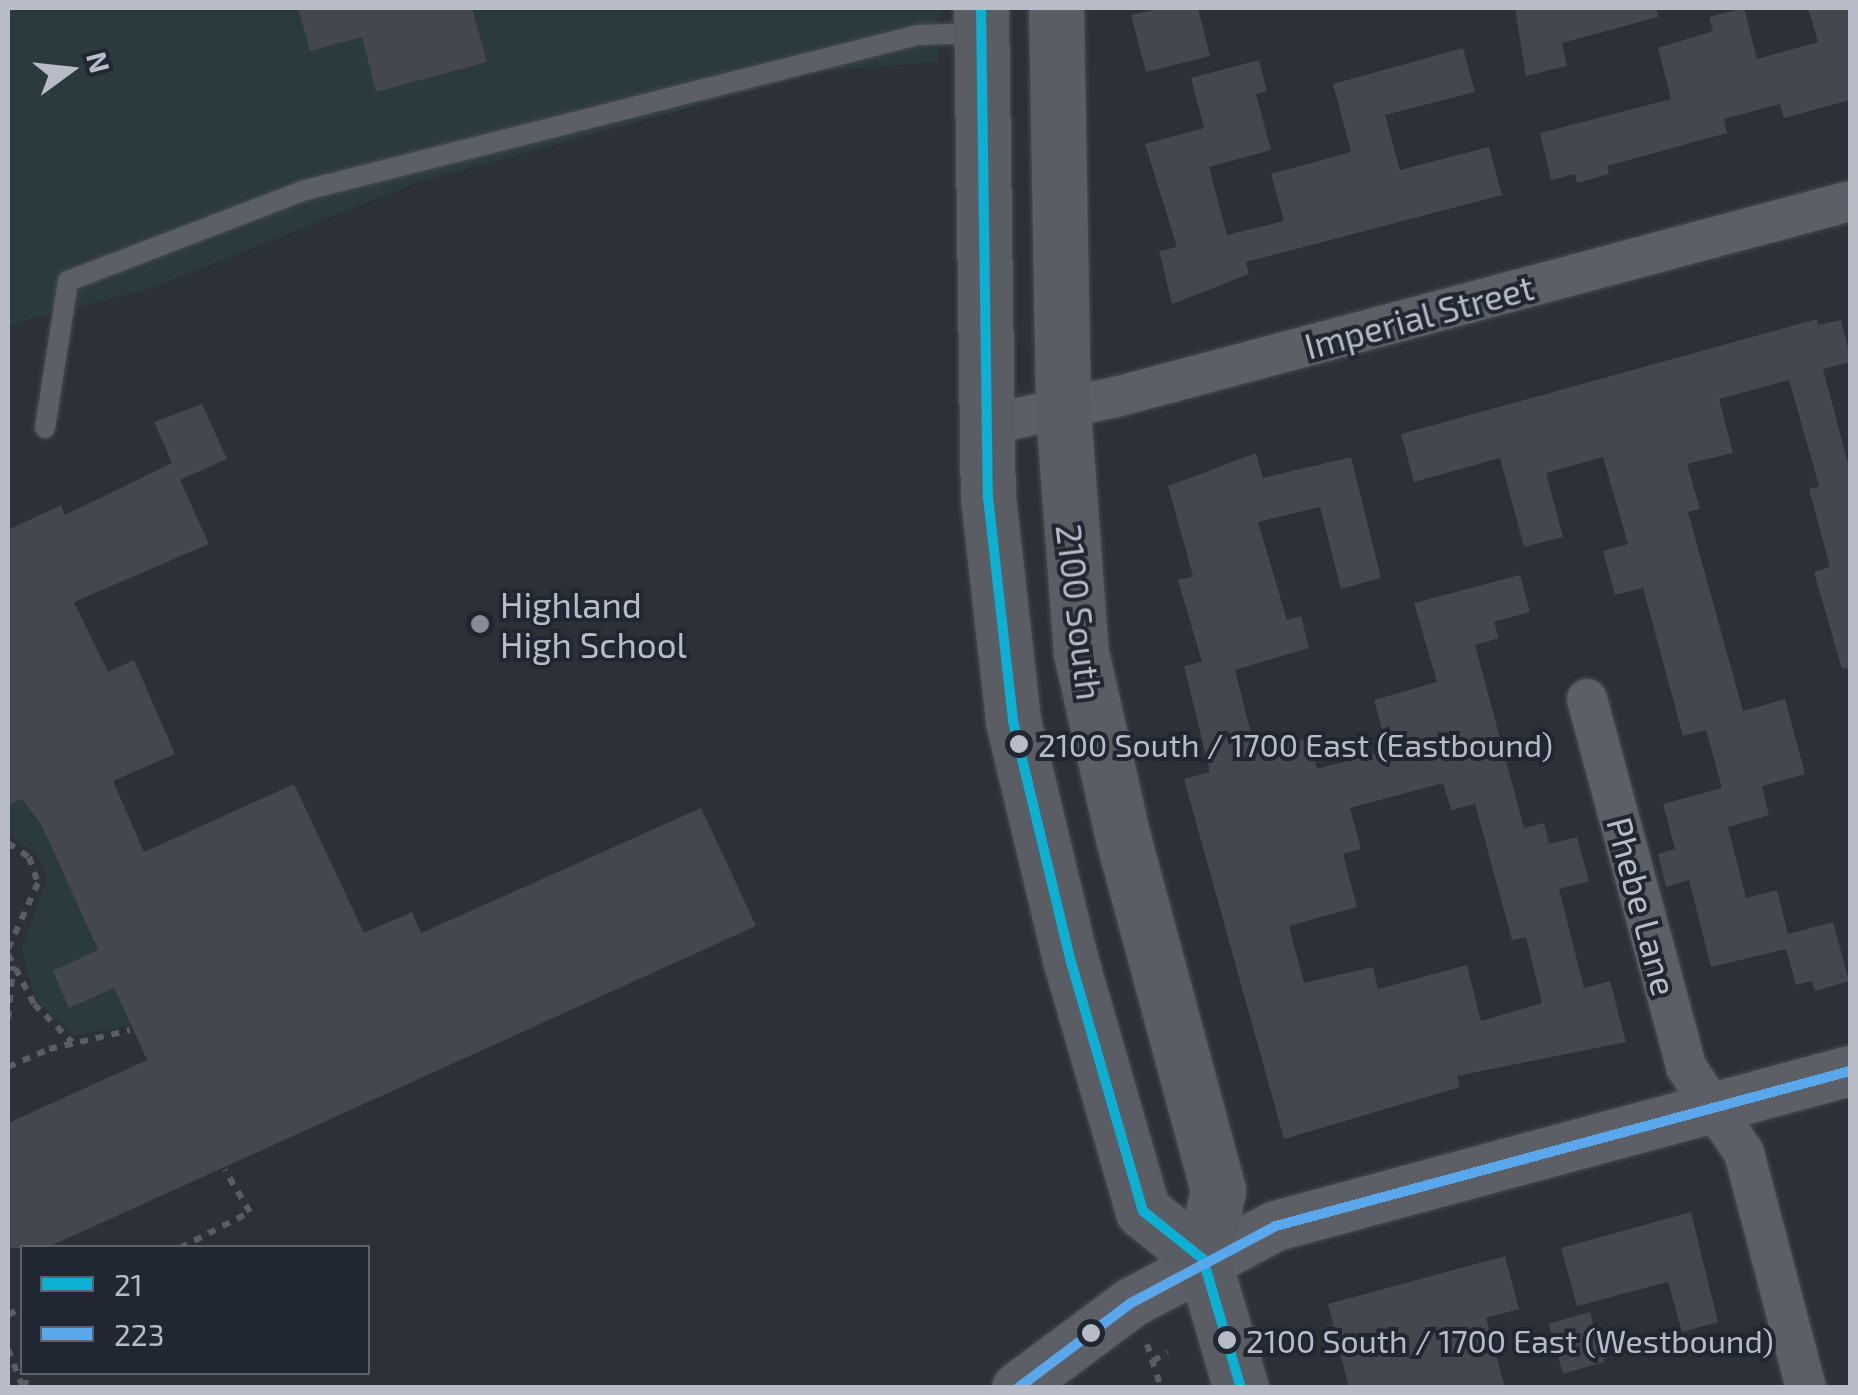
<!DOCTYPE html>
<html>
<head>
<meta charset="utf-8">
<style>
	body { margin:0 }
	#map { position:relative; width:1858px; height:1395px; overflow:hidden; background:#2c3037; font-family:"Exo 2",sans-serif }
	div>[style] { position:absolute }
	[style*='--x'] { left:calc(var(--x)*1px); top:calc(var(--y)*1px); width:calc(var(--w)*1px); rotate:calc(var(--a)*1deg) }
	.green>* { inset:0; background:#2a3a3d }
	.building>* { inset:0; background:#44474e; transform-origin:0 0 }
	.path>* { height:6px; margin-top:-3px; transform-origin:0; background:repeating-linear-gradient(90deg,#5a5e63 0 8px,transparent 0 16px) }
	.roads { filter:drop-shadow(0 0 2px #484b50) drop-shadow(0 0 2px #484b50) }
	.service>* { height:20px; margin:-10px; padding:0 10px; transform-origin:10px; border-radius:10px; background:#5c5f66 }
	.minor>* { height:40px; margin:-20px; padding:0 20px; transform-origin:20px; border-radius:20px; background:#5c5f66 }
	.tertiary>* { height:50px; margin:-25px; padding:0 25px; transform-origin:25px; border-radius:25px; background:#5c5f66 }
	.secondary>* { height:55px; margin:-27.5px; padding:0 27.5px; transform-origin:27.5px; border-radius:27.5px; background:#5a5d64 }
	.bus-1>* { height:10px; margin:-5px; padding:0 5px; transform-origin:5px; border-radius:5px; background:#0dafd3 }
	.bus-2>* { height:10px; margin:-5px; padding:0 5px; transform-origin:5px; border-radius:5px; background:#5aa8eb }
	.dots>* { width:28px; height:28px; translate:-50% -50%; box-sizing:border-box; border:5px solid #202632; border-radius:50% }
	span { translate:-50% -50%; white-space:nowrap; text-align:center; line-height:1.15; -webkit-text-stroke:8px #202632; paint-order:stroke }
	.bus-label { font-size:32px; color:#b7bcc8 }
	.left { translate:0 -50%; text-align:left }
	.street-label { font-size:35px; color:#b7bcc8 }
	.poi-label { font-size:35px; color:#b7bcc8 }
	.frame { position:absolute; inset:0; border:10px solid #b7bcc8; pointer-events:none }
	.legend { position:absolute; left:20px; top:1245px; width:350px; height:130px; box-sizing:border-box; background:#202632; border:2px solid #5c626e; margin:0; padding:12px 18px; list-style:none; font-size:30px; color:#b7bcc8 }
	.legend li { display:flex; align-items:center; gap:20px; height:50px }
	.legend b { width:50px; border:2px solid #5c626e }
	.north { position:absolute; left:20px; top:20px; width:100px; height:100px; -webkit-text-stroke:8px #202632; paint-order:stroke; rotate:75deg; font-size:28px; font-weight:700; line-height:40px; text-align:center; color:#b7bcc8 }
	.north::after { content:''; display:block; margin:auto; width:35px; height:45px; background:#b7bcc8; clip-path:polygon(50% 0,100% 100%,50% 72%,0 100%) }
</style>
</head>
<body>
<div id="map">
	<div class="green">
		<i style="clip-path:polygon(8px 8px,939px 8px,938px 62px,823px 71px,416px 183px,152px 288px,8px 325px)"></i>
		<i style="clip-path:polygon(22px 799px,42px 826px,131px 1025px,74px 1036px,35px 1000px,22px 949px,47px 879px,37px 853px,8px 835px,8px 805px)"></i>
	</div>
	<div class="building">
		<i style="clip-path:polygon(298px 8px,472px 8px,487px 62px,376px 92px,362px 37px,310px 51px)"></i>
		<i style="clip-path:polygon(1162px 8px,1198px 8px,1210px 56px,1146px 72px,1131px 15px)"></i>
		<i style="clip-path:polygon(1515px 8px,1657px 8px,1658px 17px,1562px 43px,1567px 66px,1526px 76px)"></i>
		<i style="clip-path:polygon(1744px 8px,1757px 59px,1818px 42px,1808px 8px,1850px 8px,1850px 100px,1784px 118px,1780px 104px,1724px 119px,1727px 133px,1607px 166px,1609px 174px,1577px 183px,1575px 174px,1551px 180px,1540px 133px,1671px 99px,1658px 48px,1713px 31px,1709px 17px)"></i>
		<i style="clip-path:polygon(1463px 48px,1475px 92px,1385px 115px,1400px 170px,1489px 147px,1502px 195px,1246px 262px,1249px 274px,1172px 304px,1159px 251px,1177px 247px,1145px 144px,1204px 128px,1191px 78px,1259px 60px,1267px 91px,1256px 94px,1271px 150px,1209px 167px,1227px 235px,1284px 221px,1271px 174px,1351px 152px,1333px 84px)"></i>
		<i style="clip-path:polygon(1817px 319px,1818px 325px,1841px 320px,1850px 356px,1850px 362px,1823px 369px,1850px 471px,1850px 668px,1842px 669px,1814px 572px,1830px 567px,1809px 489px,1819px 486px,1789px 380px,1719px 399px,1733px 453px,1687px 464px,1700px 509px,1688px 512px,1743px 711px,1785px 699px,1805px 774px,1762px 786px,1769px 815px,1728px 827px,1746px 898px,1777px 890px,1788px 934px,1833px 922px,1849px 981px,1815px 991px,1812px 981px,1796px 985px,1786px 949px,1711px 967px,1689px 880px,1666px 887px,1658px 854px,1675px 849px,1663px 804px,1722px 788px,1706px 730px,1683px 736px,1643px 588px,1615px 595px,1603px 551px,1628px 544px,1603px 457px,1546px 473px,1563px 537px,1524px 547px,1500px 458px,1414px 482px,1401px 434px)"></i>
		<i style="clip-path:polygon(202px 404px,227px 459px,180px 480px,209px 544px,74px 602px,108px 672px,134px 660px,175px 754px,113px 781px,144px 852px,294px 784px,364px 933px,412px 912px,421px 933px,701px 808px,756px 926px,46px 1248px,8px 1248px,8px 1123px,147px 1060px,114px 988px,69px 1008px,53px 971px,98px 950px,42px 826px,22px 799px,8px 805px,8px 530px,61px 505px,65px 515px,172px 463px,154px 422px)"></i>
		<i style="clip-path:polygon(evenodd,1256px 453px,1263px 478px,1351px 457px,1381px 578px,1341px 589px,1320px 507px,1258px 522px,1287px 620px,1301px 616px,1309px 648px,1235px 670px,1255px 749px,1309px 739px,1317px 769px,1388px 750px,1374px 700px,1437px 682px,1414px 603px,1520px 575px,1530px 612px,1494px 622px,1499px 638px,1475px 645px,1524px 828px,1544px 823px,1549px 844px,1577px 837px,1589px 881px,1559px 889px,1584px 988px,1610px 981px,1626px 1042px,1457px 1076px,1460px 1087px,1284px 1139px,1184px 779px,1210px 772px,1184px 666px,1202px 662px,1178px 580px,1193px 576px,1168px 486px,1256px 453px,1443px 783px,1451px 810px,1475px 804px,1512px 940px,1526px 937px,1542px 1003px,1481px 1021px,1467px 965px,1378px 989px,1373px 967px,1304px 983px,1289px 926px,1357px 907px,1343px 854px,1361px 849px,1350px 808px,1443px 783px)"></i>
		<i style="clip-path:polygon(1691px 1212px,1718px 1322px,1682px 1332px,1668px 1282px,1577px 1306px,1561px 1248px)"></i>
		<i style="clip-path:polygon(1505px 1256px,1519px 1309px,1486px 1318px,1505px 1388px,1349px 1388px,1328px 1304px)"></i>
		<i style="left:1590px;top:1312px;width:52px;height:43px;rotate:74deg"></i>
	</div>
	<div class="path">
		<i style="--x:8;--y:843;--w:25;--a:34"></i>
		<i style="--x:29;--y:857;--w:28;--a:71"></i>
		<i style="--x:38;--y:883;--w:72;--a:114.4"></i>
		<i style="--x:8;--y:954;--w:56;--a:62.5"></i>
		<i style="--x:34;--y:1004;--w:54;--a:45"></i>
		<i style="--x:8;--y:1019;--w:53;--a:-84.6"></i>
		<i style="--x:8;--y:1067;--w:45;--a:-23.7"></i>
		<i style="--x:49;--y:1049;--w:83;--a:-13.2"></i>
		<i style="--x:180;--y:1248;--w:79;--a:-27.2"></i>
		<i style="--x:250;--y:1212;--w:49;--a:-120.8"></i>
		<i style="--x:8;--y:1315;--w:16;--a:-27"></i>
		<i style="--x:1147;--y:1344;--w:46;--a:72.3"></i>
		<i style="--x:8;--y:1349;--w:42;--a:69"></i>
		<i style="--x:1153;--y:1361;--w:17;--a:-31"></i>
		<i style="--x:25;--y:1388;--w:16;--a:-83"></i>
	</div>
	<div class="roads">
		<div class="service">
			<i style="--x:45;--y:428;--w:149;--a:-81.1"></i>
			<i style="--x:68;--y:281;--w:251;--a:-21"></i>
			<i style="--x:302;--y:191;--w:635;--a:-14.21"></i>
			<i style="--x:918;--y:35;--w:62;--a:-1.8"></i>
		</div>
		<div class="minor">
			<i style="--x:986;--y:425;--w:133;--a:-12.2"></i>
			<i style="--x:1116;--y:397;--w:760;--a:-14.95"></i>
			<i style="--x:1587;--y:699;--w:381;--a:74.9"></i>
			<i style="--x:1686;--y:1067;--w:104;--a:56"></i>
			<i style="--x:1744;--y:1153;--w:243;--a:75.2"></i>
		</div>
		<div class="tertiary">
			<i style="--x:1017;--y:1388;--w:142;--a:-36.7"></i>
			<i style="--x:1131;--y:1303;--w:164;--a:-28"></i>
			<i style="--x:1276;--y:1226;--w:595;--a:-15.11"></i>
		</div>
		<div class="secondary">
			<i style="--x:981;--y:8;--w:489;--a:89.2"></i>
			<i style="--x:988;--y:497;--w:225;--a:83.6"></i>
			<i style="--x:1013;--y:721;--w:248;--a:76.5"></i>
			<i style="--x:1071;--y:962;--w:259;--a:73.9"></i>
			<i style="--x:1143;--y:1211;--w:77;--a:38.7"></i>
			<i style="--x:1056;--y:8;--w:402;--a:89"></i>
			<i style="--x:1063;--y:410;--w:244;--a:85.8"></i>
			<i style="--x:1081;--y:653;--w:190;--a:77.2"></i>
			<i style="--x:1123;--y:838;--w:365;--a:74.9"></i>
			<i style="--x:1218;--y:1190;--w:71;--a:102.3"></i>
			<i style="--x:1203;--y:1259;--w:134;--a:73.6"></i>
		</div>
	</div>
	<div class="bus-1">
		<i style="--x:981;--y:8;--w:489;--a:89.2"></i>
		<i style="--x:988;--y:497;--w:225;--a:83.6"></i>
		<i style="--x:1013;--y:721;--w:248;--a:76.5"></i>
		<i style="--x:1071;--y:962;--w:259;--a:73.9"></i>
		<i style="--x:1143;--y:1211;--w:77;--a:38.7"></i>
		<i style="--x:1203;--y:1259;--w:134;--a:73.6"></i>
	</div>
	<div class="bus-2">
		<i style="--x:1018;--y:1388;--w:141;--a:-37"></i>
		<i style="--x:1131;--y:1303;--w:164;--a:-28"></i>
		<i style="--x:1276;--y:1226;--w:595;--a:-15.11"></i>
	</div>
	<div class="dots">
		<i style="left:480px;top:624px;background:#868b95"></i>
		<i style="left:1019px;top:744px;background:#b7bcc8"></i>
		<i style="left:1091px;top:1333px;background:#b7bcc8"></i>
		<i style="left:1227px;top:1340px;background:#b7bcc8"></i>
	</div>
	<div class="bus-label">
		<span class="left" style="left:1038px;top:744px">2100 South / 1700 East (Eastbound)</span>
		<span class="left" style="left:1246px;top:1340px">2100 South / 1700 East (Westbound)</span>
	</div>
	<div class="street-label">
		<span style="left:1419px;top:316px;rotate:-15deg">Imperial Street</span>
		<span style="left:1080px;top:612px;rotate:83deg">2100 South</span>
		<span style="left:1643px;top:906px;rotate:75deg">Phebe Lane</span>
	</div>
	<div class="poi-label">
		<span class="left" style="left:500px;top:624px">Highland<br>High School</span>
	</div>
	<div class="frame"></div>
	<ul class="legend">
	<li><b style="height:12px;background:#0dafd3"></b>21</li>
	<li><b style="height:12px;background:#5aa8eb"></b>223</li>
	</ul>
	<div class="north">N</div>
</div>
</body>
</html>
